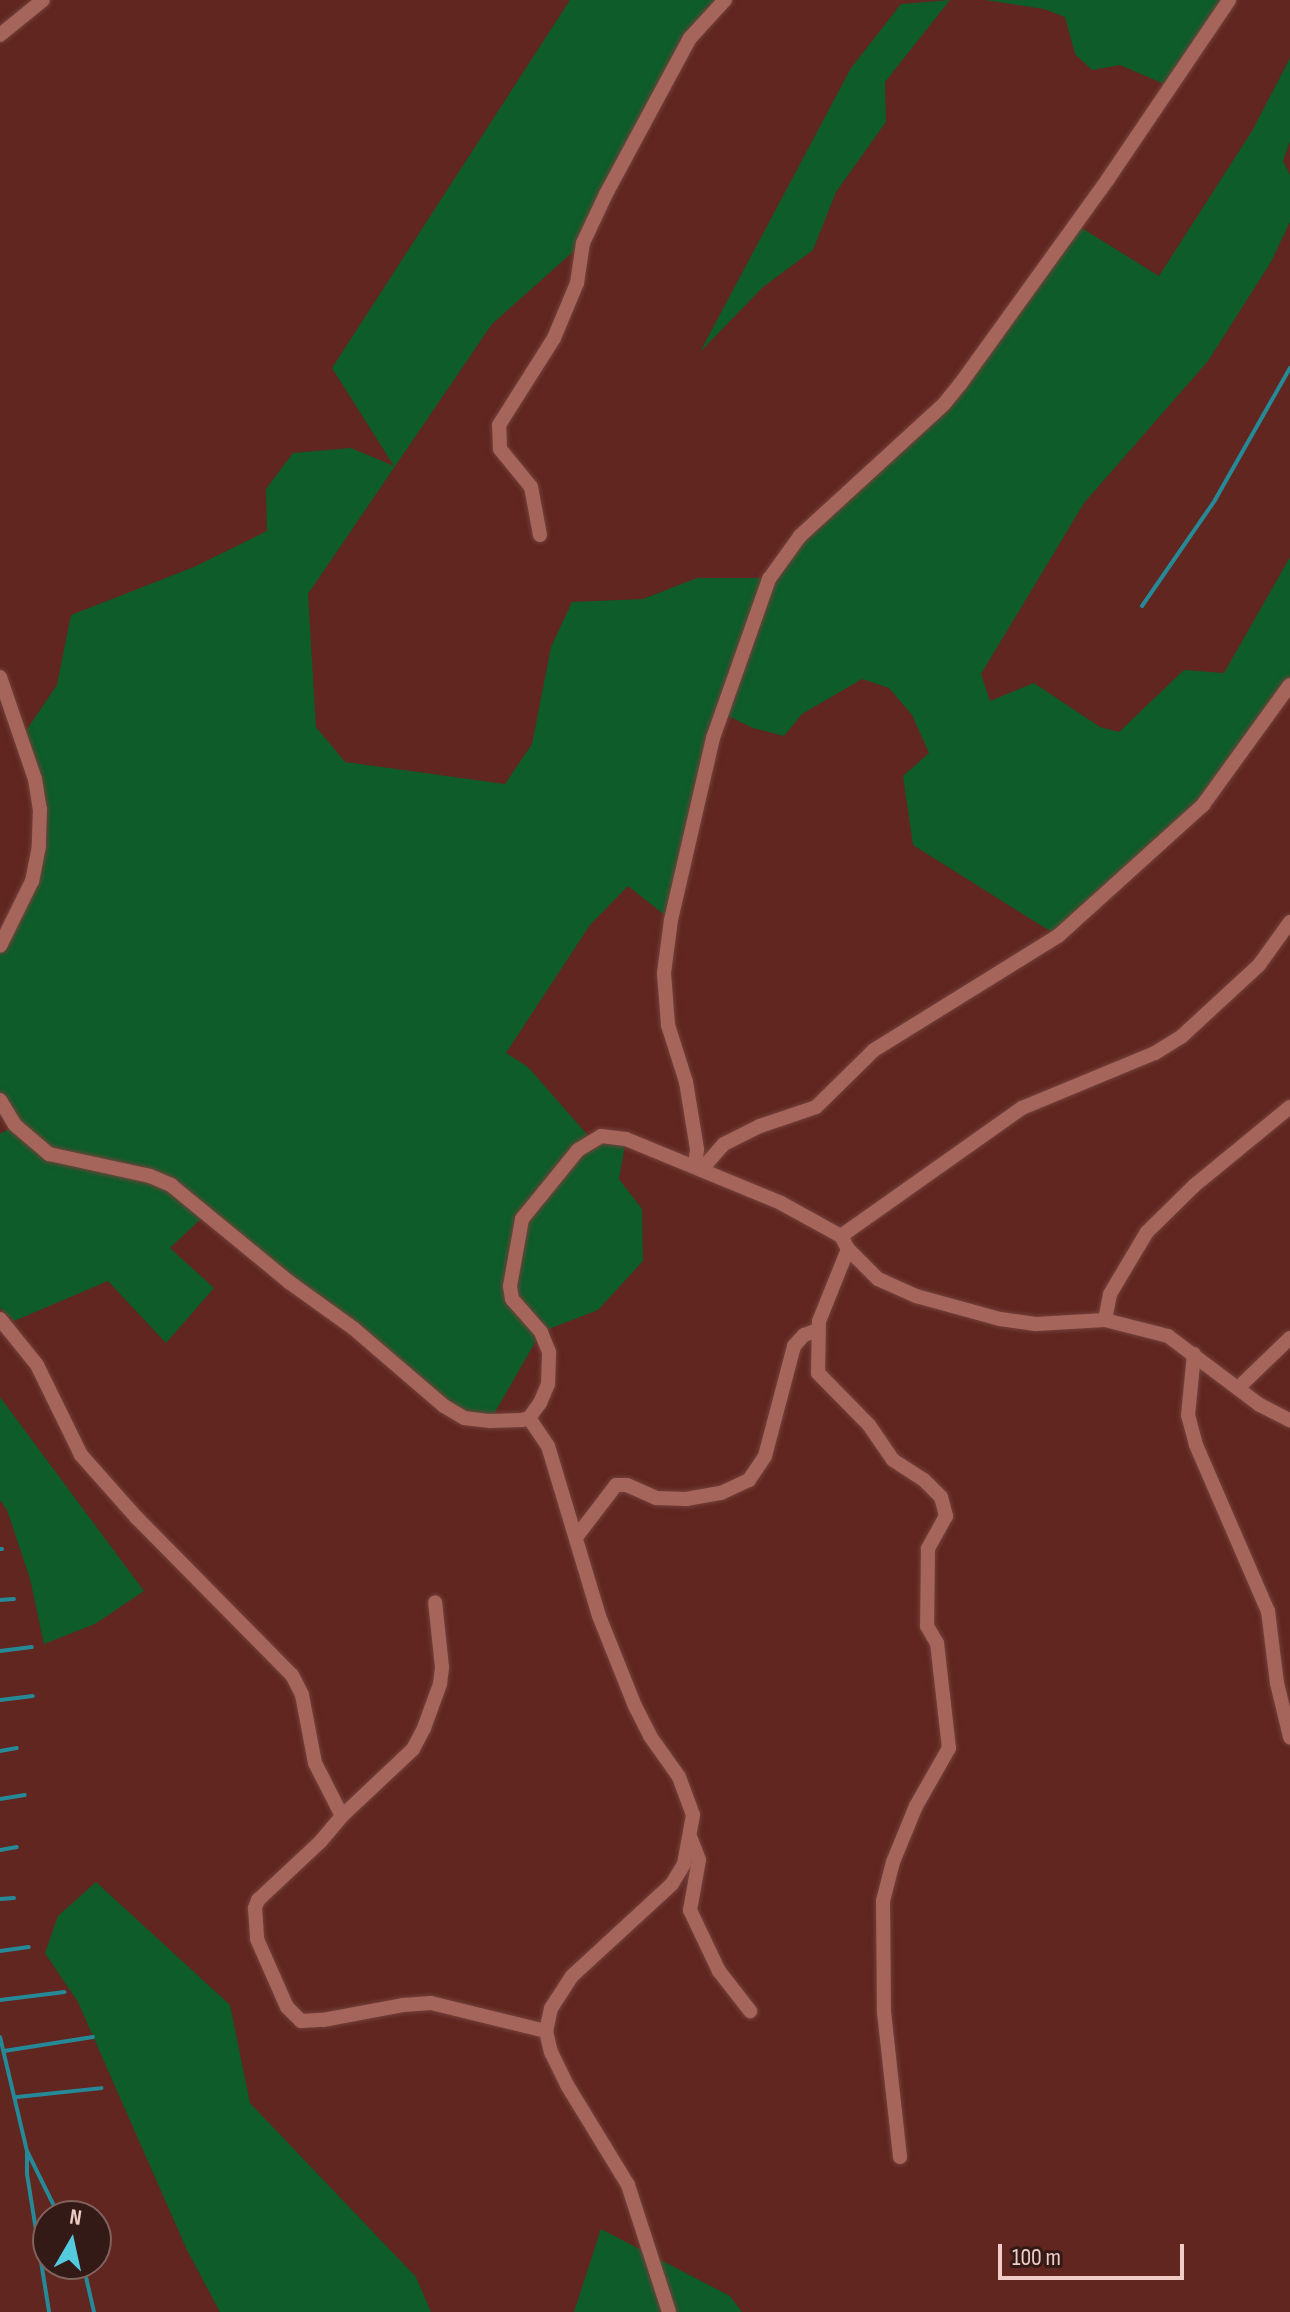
<!DOCTYPE html>
<html>
<head>
<meta charset="utf-8">
<style>
	body { margin:0 }
	#map { position:relative; width:1290px; height:2312px; overflow:hidden; background:#60261f; font-family:"Sofia Sans Condensed",sans-serif }
	div>[style] { position:absolute }
	[style*='--x'] { left:calc(var(--x)*1px); top:calc(var(--y)*1px); width:calc(var(--w)*1px); rotate:calc(var(--a)*1deg) }
	.green>* { inset:0; background:#0d5c29 }
	.stream>* { height:4px; margin:-2px; padding:0 2px; transform-origin:2px; border-radius:2px; background:#258997 }
	.roads { filter:drop-shadow(0 0 2px #73413c) drop-shadow(0 0 2px #73413c) }
	.minor>* { height:14px; margin:-7px; padding:0 7px; transform-origin:7px; border-radius:7px; background:#a6655b }
	span { translate:-50% -50%; white-space:nowrap; text-align:center; line-height:1.15; -webkit-text-stroke:7px #341a16; paint-order:stroke }
	.north { position:absolute; left:32px; top:2200px; width:80px; height:80px; box-sizing:border-box; background:#341a16; border:2px solid #80615c; border-radius:50%; rotate:9deg; font-size:22px; font-weight:700; line-height:32px; text-align:center; color:#f1ccc6 }
	.north::after { content:''; display:block; margin:auto; width:28px; height:36px; background:#54cadd; clip-path:polygon(50% 0,100% 100%,50% 72%,0 100%) }
	.scale { position:absolute; left:998px; top:2244px; width:186px; height:36px; box-sizing:border-box; border:4px solid #f1ccc6; border-top:0; padding-left:10px; font-size:24px; line-height:28px; white-space:nowrap; color:#f1ccc6; -webkit-text-stroke:6px #341a16; paint-order:stroke }
</style>
</head>
<body>
<div id="map">
	<div class="green">
		<i style="clip-path:polygon(570px 0,725px 0,690px 39px,583px 243px,492px 324px,308px 594px,316px 727px,345px 762px,505px 784px,532px 744px,551px 647px,572px 602px,643px 599px,697px 578px,769px 578px,800px 536px,944px 404px,1075px 224px,1159px 276px,1252px 131px,1290px 58px,1290px 141px,1283px 161px,1290px 175px,1290px 222px,1271px 262px,1208px 361px,1084px 503px,981px 674px,990px 701px,1034px 683px,1100px 727px,1119px 732px,1184px 670px,1224px 673px,1290px 557px,1290px 685px,1203px 805px,1058px 936px,913px 845px,903px 776px,929px 753px,912px 715px,889px 688px,862px 679px,802px 714px,784px 736px,753px 728px,722px 713px,671px 920px,628px 886px,590px 925px,506px 1053px,528px 1067px,591px 1139px,626px 1139px,619px 1179px,642px 1209px,643px 1261px,598px 1310px,541px 1332px,490px 1421px,464px 1418px,206px 1214px,170px 1248px,214px 1288px,166px 1343px,108px 1281px,14px 1321px,0 1308px,0 1134px,15px 1125px,0 1100px,0 946px,39px 846px,21px 738px,57px 685px,71px 615px,194px 567px,267px 531px,266px 489px,293px 453px,351px 448px,394px 466px,332px 368px)"></i>
		<i style="clip-path:polygon(950px 0,885px 82px,886px 122px,836px 192px,813px 250px,763px 287px,700px 352px,851px 68px,901px 4px)"></i>
		<i style="clip-path:polygon(985px 0,1229px 0,1171px 87px,1120px 65px,1092px 70px,1075px 54px,1065px 17px,1044px 9px)"></i>
		<i style="clip-path:polygon(0 1397px,144px 1591px,95px 1624px,44px 1644px,30px 1579px,7px 1510px,0 1500px)"></i>
		<i style="clip-path:polygon(96px 1882px,230px 2005px,250px 2103px,416px 2277px,431px 2312px,220px 2312px,187px 2250px,78px 2002px,45px 1953px,58px 1916px)"></i>
		<i style="clip-path:polygon(601px 2229px,730px 2296px,742px 2312px,574px 2312px)"></i>
	</div>
	<div class="stream">
		<i style="--x:1142;--y:606;--w:129;--a:-55.4"></i>
		<i style="--x:1215;--y:500;--w:152;--a:-60.4"></i>
		<i style="--x:0;--y:1549;--w:2;--a:0"></i>
		<i style="--x:0;--y:1600;--w:14;--a:-4"></i>
		<i style="--x:0;--y:1651;--w:32;--a:-7"></i>
		<i style="--x:0;--y:1700;--w:33;--a:-7"></i>
		<i style="--x:0;--y:1751;--w:17;--a:-10"></i>
		<i style="--x:0;--y:1799;--w:25;--a:-9"></i>
		<i style="--x:0;--y:1850;--w:17;--a:-10"></i>
		<i style="--x:0;--y:1899;--w:14;--a:-4"></i>
		<i style="--x:0;--y:1951;--w:29;--a:-8"></i>
		<i style="--x:0;--y:2000;--w:65;--a:-7"></i>
		<i style="--x:0;--y:2037;--w:117;--a:76.7"></i>
		<i style="--x:27;--y:2151;--w:72;--a:63.8"></i>
		<i style="--x:4;--y:2051;--w:90;--a:-8.9"></i>
		<i style="--x:17;--y:2097;--w:85;--a:-6"></i>
		<i style="--x:27;--y:2152;--w:22;--a:90"></i>
		<i style="--x:27;--y:2174;--w:140;--a:80.9"></i>
		<i style="--x:83;--y:2264;--w:49;--a:77.1"></i>
	</div>
	<div class="roads">
		<div class="minor">
			<i style="--x:0;--y:35;--w:55;--a:-39.1"></i>
			<i style="--x:540;--y:535;--w:49;--a:-100.6"></i>
			<i style="--x:531;--y:487;--w:49;--a:-129.2"></i>
			<i style="--x:500;--y:449;--w:24;--a:-92"></i>
			<i style="--x:499;--y:425;--w:103;--a:-57.7"></i>
			<i style="--x:554;--y:338;--w:60;--a:-67.3"></i>
			<i style="--x:577;--y:283;--w:40;--a:-81.5"></i>
			<i style="--x:583;--y:243;--w:54;--a:-64.9"></i>
			<i style="--x:606;--y:194;--w:177;--a:-61.7"></i>
			<i style="--x:690;--y:38;--w:52;--a:-47.4"></i>
			<i style="--x:0;--y:677;--w:108;--a:71.1"></i>
			<i style="--x:35;--y:779;--w:30;--a:81"></i>
			<i style="--x:40;--y:809;--w:37;--a:92"></i>
			<i style="--x:39;--y:846;--w:36;--a:101"></i>
			<i style="--x:32;--y:881;--w:72;--a:116.2"></i>
			<i style="--x:0;--y:1100;--w:29;--a:59"></i>
			<i style="--x:15;--y:1125;--w:45;--a:40.5"></i>
			<i style="--x:49;--y:1154;--w:103;--a:12.3"></i>
			<i style="--x:150;--y:1176;--w:23;--a:23"></i>
			<i style="--x:171;--y:1185;--w:153;--a:39.4"></i>
			<i style="--x:289;--y:1282;--w:79;--a:35.7"></i>
			<i style="--x:353;--y:1328;--w:120;--a:40.6"></i>
			<i style="--x:444;--y:1406;--w:23;--a:31"></i>
			<i style="--x:464;--y:1418;--w:26;--a:7"></i>
			<i style="--x:490;--y:1421;--w:32;--a:-2"></i>
			<i style="--x:522;--y:1420;--w:7;--a:-16"></i>
			<i style="--x:529;--y:1418;--w:19;--a:-54"></i>
			<i style="--x:540;--y:1403;--w:21;--a:-67"></i>
			<i style="--x:548;--y:1384;--w:32;--a:-88"></i>
			<i style="--x:549;--y:1352;--w:22;--a:-112"></i>
			<i style="--x:541;--y:1332;--w:44;--a:-131.3"></i>
			<i style="--x:512;--y:1299;--w:13;--a:-99"></i>
			<i style="--x:510;--y:1286;--w:68;--a:-79.8"></i>
			<i style="--x:522;--y:1219;--w:89;--a:-50.9"></i>
			<i style="--x:578;--y:1150;--w:27;--a:-31"></i>
			<i style="--x:601;--y:1136;--w:25;--a:7"></i>
			<i style="--x:626;--y:1139;--w:168;--a:22.4"></i>
			<i style="--x:781;--y:1203;--w:68;--a:28.8"></i>
			<i style="--x:841;--y:1236;--w:15;--a:62"></i>
			<i style="--x:848;--y:1249;--w:42;--a:45"></i>
			<i style="--x:878;--y:1279;--w:42;--a:24.1"></i>
			<i style="--x:916;--y:1296;--w:87;--a:15.3"></i>
			<i style="--x:1000;--y:1319;--w:36;--a:8"></i>
			<i style="--x:1036;--y:1324;--w:69;--a:-3.3"></i>
			<i style="--x:1105;--y:1320;--w:65;--a:14.3"></i>
			<i style="--x:1168;--y:1336;--w:115;--a:36.9"></i>
			<i style="--x:1260;--y:1405;--w:34;--a:27"></i>
			<i style="--x:695;--y:1166;--w:17;--a:-83"></i>
			<i style="--x:697;--y:1149;--w:68;--a:-99.3"></i>
			<i style="--x:686;--y:1082;--w:60;--a:-107.5"></i>
			<i style="--x:668;--y:1025;--w:52;--a:-94.4"></i>
			<i style="--x:664;--y:973;--w:53;--a:-82.5"></i>
			<i style="--x:671;--y:920;--w:187;--a:-77"></i>
			<i style="--x:713;--y:738;--w:169;--a:-70.6"></i>
			<i style="--x:769;--y:579;--w:53;--a:-54.2"></i>
			<i style="--x:800;--y:536;--w:195;--a:-42.5"></i>
			<i style="--x:944;--y:404;--w:27;--a:-51"></i>
			<i style="--x:961;--y:383;--w:251;--a:-54.2"></i>
			<i style="--x:1108;--y:179;--w:216;--a:-55.9"></i>
			<i style="--x:702;--y:1169;--w:33;--a:-49"></i>
			<i style="--x:724;--y:1144;--w:40;--a:-26.6"></i>
			<i style="--x:760;--y:1126;--w:59;--a:-18.7"></i>
			<i style="--x:816;--y:1107;--w:81;--a:-44.5"></i>
			<i style="--x:874;--y:1050;--w:216;--a:-31.8"></i>
			<i style="--x:1058;--y:936;--w:195;--a:-42.1"></i>
			<i style="--x:1203;--y:805;--w:148;--a:-54.1"></i>
			<i style="--x:841;--y:1236;--w:222;--a:-35.3"></i>
			<i style="--x:1022;--y:1108;--w:144;--a:-22.5"></i>
			<i style="--x:1155;--y:1053;--w:31;--a:-32"></i>
			<i style="--x:1181;--y:1037;--w:106;--a:-42.7"></i>
			<i style="--x:1259;--y:965;--w:53;--a:-54.2"></i>
			<i style="--x:848;--y:1249;--w:78;--a:111.9"></i>
			<i style="--x:819;--y:1321;--w:52;--a:91.1"></i>
			<i style="--x:818;--y:1373;--w:73;--a:45.6"></i>
			<i style="--x:869;--y:1425;--w:42;--a:55.6"></i>
			<i style="--x:893;--y:1460;--w:37;--a:33"></i>
			<i style="--x:924;--y:1480;--w:24;--a:45"></i>
			<i style="--x:941;--y:1497;--w:20;--a:75"></i>
			<i style="--x:946;--y:1516;--w:38;--a:119"></i>
			<i style="--x:928;--y:1549;--w:77;--a:90.7"></i>
			<i style="--x:927;--y:1626;--w:20;--a:60"></i>
			<i style="--x:937;--y:1643;--w:106;--a:83.5"></i>
			<i style="--x:949;--y:1748;--w:67;--a:119.6"></i>
			<i style="--x:916;--y:1806;--w:61;--a:112.3"></i>
			<i style="--x:893;--y:1862;--w:40;--a:104.4"></i>
			<i style="--x:883;--y:1901;--w:111;--a:89.5"></i>
			<i style="--x:884;--y:2012;--w:146;--a:83.7"></i>
			<i style="--x:0;--y:1319;--w:59;--a:51.2"></i>
			<i style="--x:37;--y:1365;--w:100;--a:63.9"></i>
			<i style="--x:81;--y:1455;--w:83;--a:48.4"></i>
			<i style="--x:136;--y:1517;--w:222;--a:45.4"></i>
			<i style="--x:292;--y:1675;--w:22;--a:63"></i>
			<i style="--x:302;--y:1695;--w:69;--a:79.2"></i>
			<i style="--x:315;--y:1763;--w:59;--a:63"></i>
			<i style="--x:342;--y:1816;--w:34;--a:130"></i>
			<i style="--x:320;--y:1842;--w:85;--a:136.9"></i>
			<i style="--x:258;--y:1900;--w:9;--a:111"></i>
			<i style="--x:255;--y:1908;--w:31;--a:86"></i>
			<i style="--x:257;--y:1939;--w:74;--a:66.2"></i>
			<i style="--x:287;--y:2007;--w:20;--a:45"></i>
			<i style="--x:301;--y:2021;--w:22;--a:-3"></i>
			<i style="--x:323;--y:2020;--w:81;--a:-10.6"></i>
			<i style="--x:403;--y:2005;--w:28;--a:-4"></i>
			<i style="--x:431;--y:2003;--w:118;--a:13.7"></i>
			<i style="--x:1105;--y:1320;--w:26;--a:-79"></i>
			<i style="--x:1110;--y:1294;--w:72;--a:-59.2"></i>
			<i style="--x:1147;--y:1232;--w:67;--a:-44.4"></i>
			<i style="--x:1195;--y:1185;--w:123;--a:-39.4"></i>
			<i style="--x:1194;--y:1354;--w:61;--a:95.6"></i>
			<i style="--x:1188;--y:1415;--w:31;--a:75"></i>
			<i style="--x:1196;--y:1445;--w:181;--a:66.6"></i>
			<i style="--x:1268;--y:1611;--w:73;--a:82.9"></i>
			<i style="--x:1277;--y:1683;--w:56;--a:76.5"></i>
			<i style="--x:1238;--y:1388;--w:72;--a:-43.9"></i>
			<i style="--x:529;--y:1418;--w:34;--a:56"></i>
			<i style="--x:548;--y:1446;--w:177;--a:73.3"></i>
			<i style="--x:599;--y:1616;--w:97;--a:68.2"></i>
			<i style="--x:635;--y:1706;--w:34;--a:63"></i>
			<i style="--x:650;--y:1736;--w:50;--a:54.7"></i>
			<i style="--x:679;--y:1777;--w:40;--a:69.8"></i>
			<i style="--x:693;--y:1815;--w:50;--a:100.4"></i>
			<i style="--x:684;--y:1864;--w:23;--a:121"></i>
			<i style="--x:672;--y:1884;--w:136;--a:137.4"></i>
			<i style="--x:572;--y:1976;--w:38;--a:123"></i>
			<i style="--x:551;--y:2008;--w:24;--a:102"></i>
			<i style="--x:546;--y:2031;--w:22;--a:77"></i>
			<i style="--x:551;--y:2052;--w:37;--a:64"></i>
			<i style="--x:567;--y:2085;--w:117;--a:58.6"></i>
			<i style="--x:628;--y:2185;--w:133;--a:72.1"></i>
			<i style="--x:577;--y:1536;--w:64;--a:-52.6"></i>
			<i style="--x:616;--y:1485;--w:11;--a:0"></i>
			<i style="--x:627;--y:1485;--w:32;--a:24"></i>
			<i style="--x:656;--y:1498;--w:30;--a:2"></i>
			<i style="--x:686;--y:1499;--w:36;--a:-10"></i>
			<i style="--x:721;--y:1493;--w:31;--a:-25"></i>
			<i style="--x:749;--y:1480;--w:29;--a:-56"></i>
			<i style="--x:765;--y:1456;--w:114;--a:-75.2"></i>
			<i style="--x:794;--y:1346;--w:15;--a:-48"></i>
			<i style="--x:804;--y:1335;--w:15;--a:-20"></i>
			<i style="--x:342;--y:1816;--w:98;--a:-43.3"></i>
			<i style="--x:413;--y:1749;--w:24;--a:-62"></i>
			<i style="--x:424;--y:1728;--w:47;--a:-70"></i>
			<i style="--x:440;--y:1684;--w:17;--a:-83"></i>
			<i style="--x:442;--y:1667;--w:65;--a:-96.1"></i>
			<i style="--x:691;--y:1839;--w:22;--a:69"></i>
			<i style="--x:699;--y:1860;--w:51;--a:100.2"></i>
			<i style="--x:690;--y:1910;--w:68;--a:64.6"></i>
			<i style="--x:719;--y:1971;--w:51;--a:52.2"></i>
		</div>
	</div>
	<div class="north">N</div>
	<div class="scale">100 m</div>
</div>
</body>
</html>
